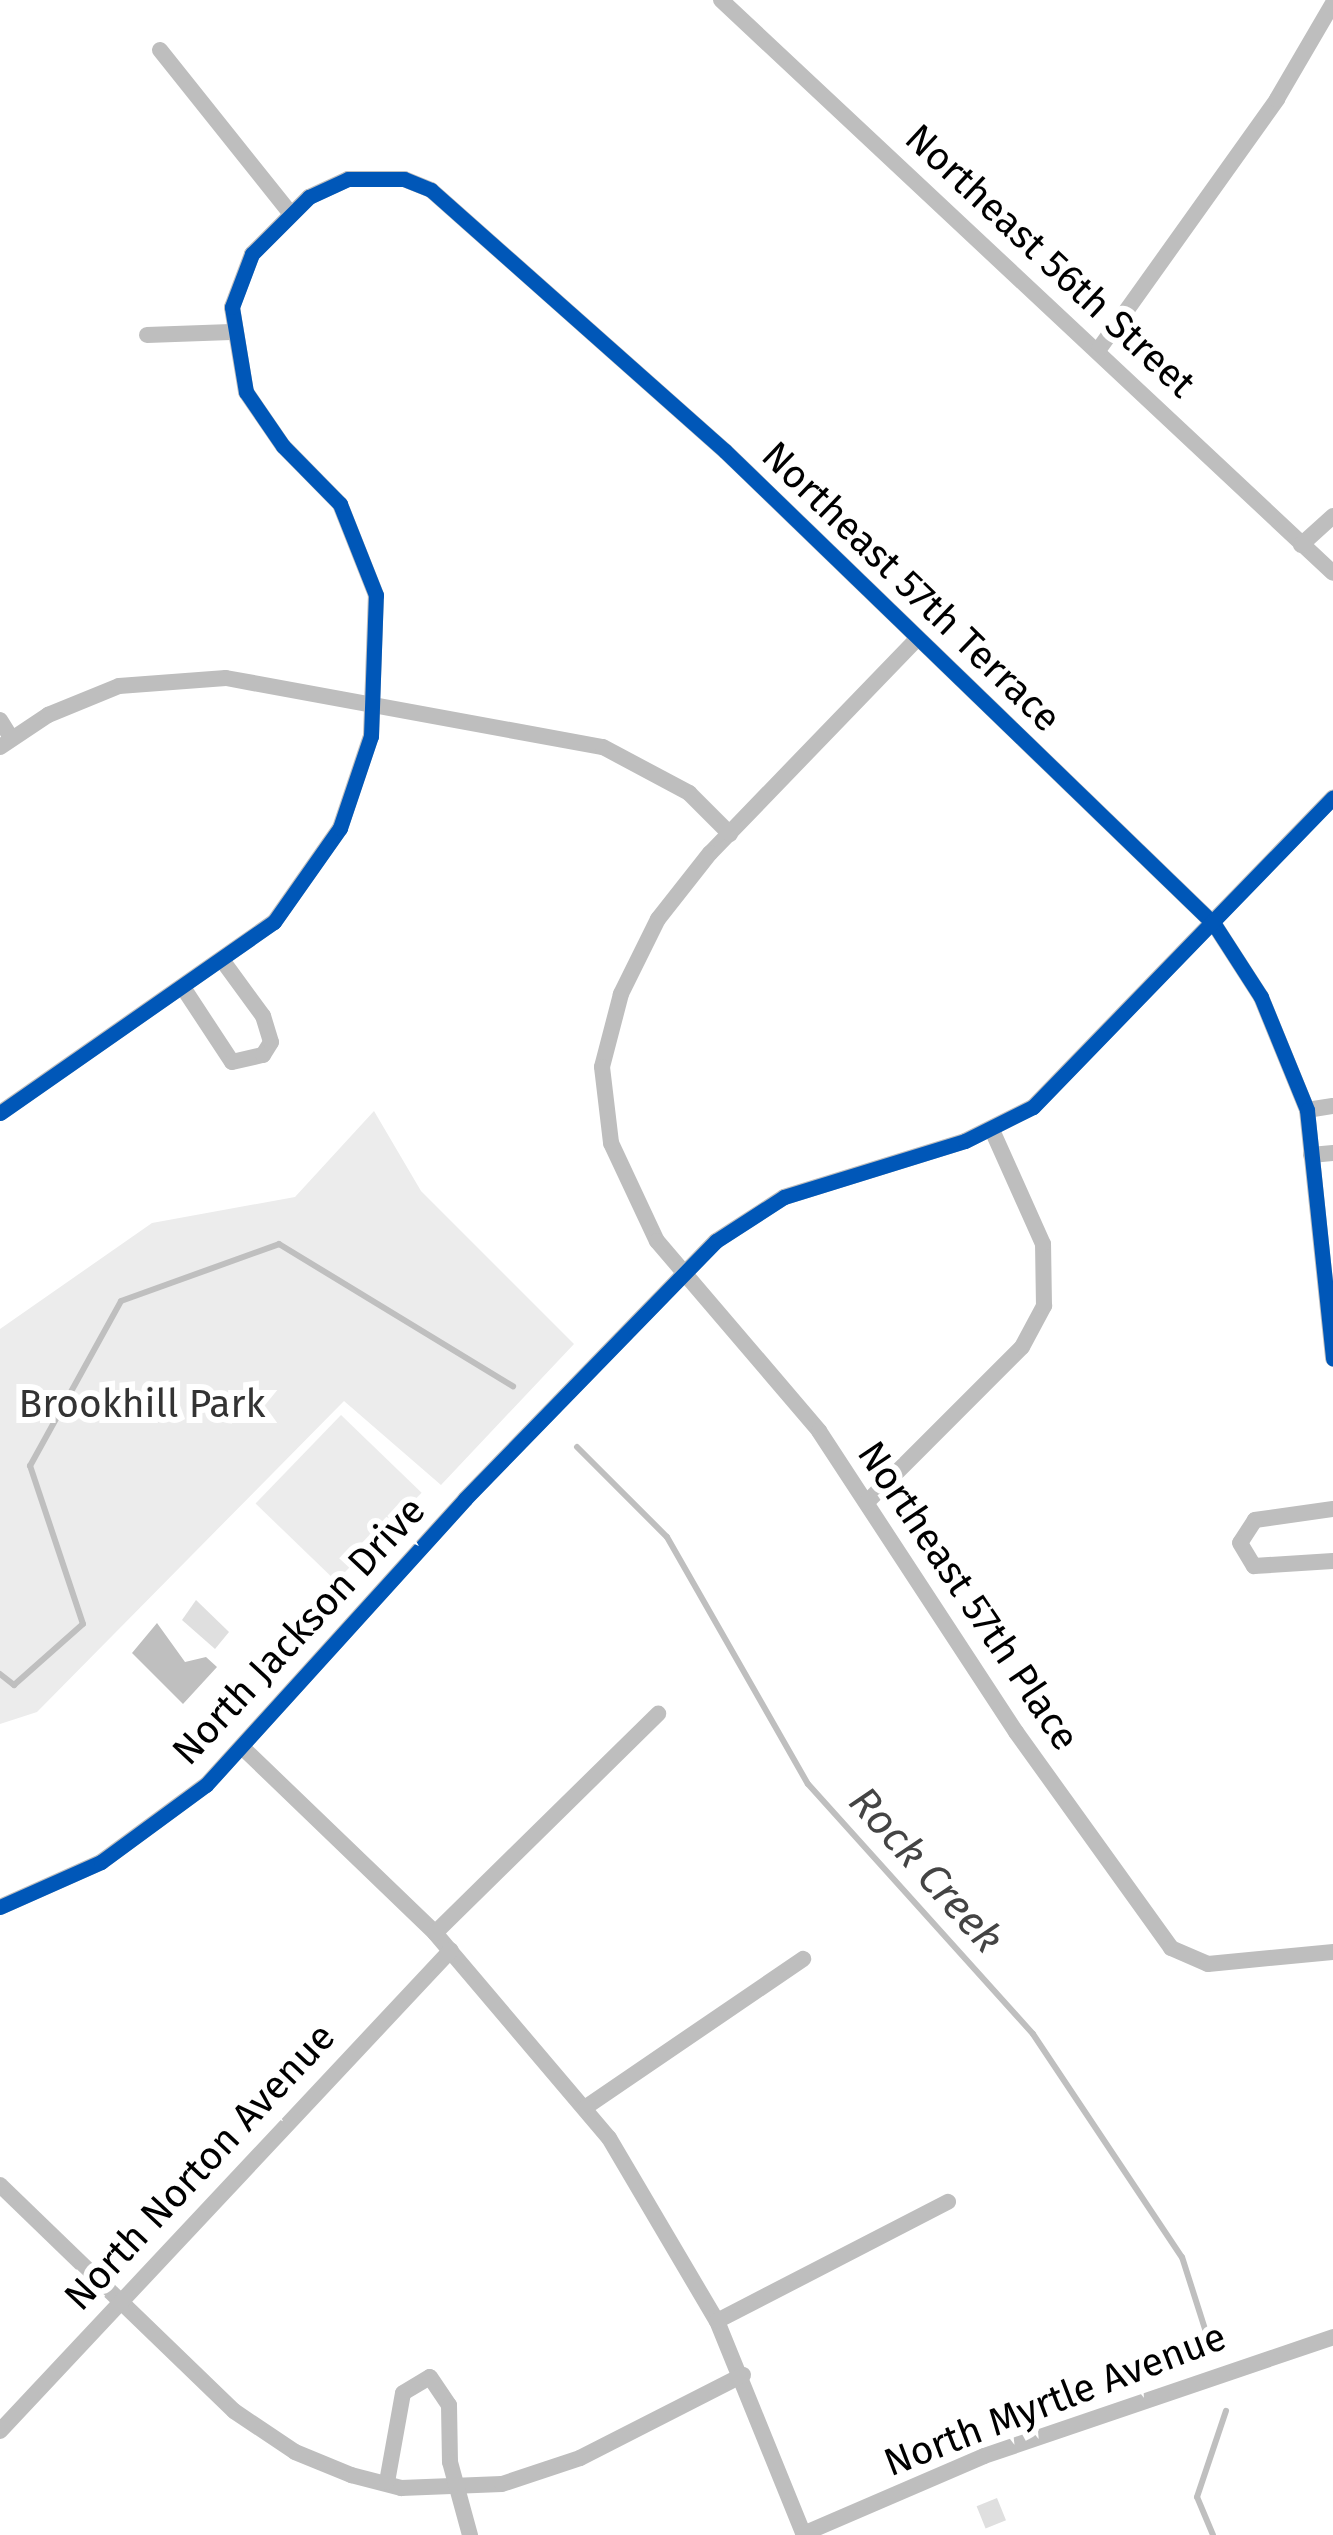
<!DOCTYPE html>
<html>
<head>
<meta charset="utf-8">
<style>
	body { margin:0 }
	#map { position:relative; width:1333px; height:2535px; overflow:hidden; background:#fff; font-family:"Fira Sans",sans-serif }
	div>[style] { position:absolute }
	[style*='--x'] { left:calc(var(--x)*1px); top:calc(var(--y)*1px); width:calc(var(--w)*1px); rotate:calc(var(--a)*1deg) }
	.green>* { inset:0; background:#ececec; transform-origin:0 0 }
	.water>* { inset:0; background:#bfbfbf }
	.stream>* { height:6px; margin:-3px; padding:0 3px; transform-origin:3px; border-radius:3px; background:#bfbfbf }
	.building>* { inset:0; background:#dfdfdf; transform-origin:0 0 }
	.minor>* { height:16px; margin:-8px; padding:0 8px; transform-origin:8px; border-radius:8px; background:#bebebe }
	.cycleway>* { height:15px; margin:-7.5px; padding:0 7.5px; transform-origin:7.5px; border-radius:7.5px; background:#0057b8 }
	span { translate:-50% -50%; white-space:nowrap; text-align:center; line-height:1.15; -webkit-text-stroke:12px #fff; paint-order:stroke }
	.street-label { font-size:39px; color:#000 }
	.park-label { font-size:39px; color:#333 }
	.water-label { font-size:42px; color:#444; font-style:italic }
</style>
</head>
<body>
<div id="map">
	<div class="green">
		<i style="clip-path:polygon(374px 1111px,421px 1191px,574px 1344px,441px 1485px,344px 1401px,37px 1712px,0 1724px,0 1329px,152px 1223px,295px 1197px)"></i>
		<i style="left:341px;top:1415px;width:112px;height:123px;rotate:44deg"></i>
	</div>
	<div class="water">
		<i style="clip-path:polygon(157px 1623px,185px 1662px,206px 1657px,217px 1667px,183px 1704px,132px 1653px)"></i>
	</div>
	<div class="stream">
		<i style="--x:577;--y:1447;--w:127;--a:45"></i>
		<i style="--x:667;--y:1537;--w:284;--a:60.3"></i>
		<i style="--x:808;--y:1784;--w:336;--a:48"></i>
		<i style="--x:1033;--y:2034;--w:268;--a:56.3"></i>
		<i style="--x:1182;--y:2257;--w:92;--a:72.3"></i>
		<i style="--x:0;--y:1674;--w:18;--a:38"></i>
		<i style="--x:14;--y:1685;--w:92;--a:-41.5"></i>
		<i style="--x:83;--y:1624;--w:167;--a:-108.5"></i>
		<i style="--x:30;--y:1466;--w:188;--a:-61.1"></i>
		<i style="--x:121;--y:1301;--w:168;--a:-19.8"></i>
		<i style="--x:279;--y:1244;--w:274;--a:31.3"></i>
		<i style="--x:1213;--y:2535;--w:41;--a:-112.8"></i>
		<i style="--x:1197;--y:2497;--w:91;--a:-71.4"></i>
	</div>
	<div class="building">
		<i style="clip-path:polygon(196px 1600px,229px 1632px,215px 1649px,182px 1620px)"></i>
		<i style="left:997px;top:2498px;width:24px;height:22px;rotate:68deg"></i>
	</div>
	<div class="minor">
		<i style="--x:721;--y:0;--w:838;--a:43.11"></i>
		<i style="--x:160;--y:50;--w:208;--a:51.4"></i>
		<i style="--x:147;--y:335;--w:84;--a:-2"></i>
		<i style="--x:1099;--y:349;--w:307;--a:-54.5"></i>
		<i style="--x:1277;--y:99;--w:111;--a:-59.7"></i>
		<i style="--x:1301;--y:545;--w:43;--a:-42.2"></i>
		<i style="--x:915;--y:641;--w:295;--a:134"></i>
		<i style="--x:710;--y:853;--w:84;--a:128.2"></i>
		<i style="--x:658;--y:919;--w:84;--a:116.3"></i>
		<i style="--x:621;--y:994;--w:75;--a:104.6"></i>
		<i style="--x:602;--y:1067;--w:77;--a:83.2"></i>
		<i style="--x:611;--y:1143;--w:108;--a:64.9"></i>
		<i style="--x:657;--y:1241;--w:250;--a:49.5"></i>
		<i style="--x:819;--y:1431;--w:360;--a:56.8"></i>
		<i style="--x:1016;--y:1732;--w:266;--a:54.3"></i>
		<i style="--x:1171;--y:1948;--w:40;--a:23.4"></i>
		<i style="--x:1208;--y:1964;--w:126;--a:-5.5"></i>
		<i style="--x:0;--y:720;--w:22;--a:58"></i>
		<i style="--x:0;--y:747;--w:58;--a:-33.7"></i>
		<i style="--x:48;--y:715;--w:77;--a:-22.2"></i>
		<i style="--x:119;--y:686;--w:107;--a:-4.3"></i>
		<i style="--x:226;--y:678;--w:383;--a:10.4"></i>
		<i style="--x:603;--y:747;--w:98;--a:28.1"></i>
		<i style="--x:689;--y:793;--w:58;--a:45"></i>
		<i style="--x:184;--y:989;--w:87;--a:56.7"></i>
		<i style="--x:232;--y:1062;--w:32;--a:-13"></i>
		<i style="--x:263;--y:1055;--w:15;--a:-58"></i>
		<i style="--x:271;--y:1042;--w:27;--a:-107"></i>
		<i style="--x:263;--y:1016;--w:69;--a:-126.2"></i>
		<i style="--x:1307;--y:1110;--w:26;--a:-9"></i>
		<i style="--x:0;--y:1113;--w:334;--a:-34.9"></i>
		<i style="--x:274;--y:922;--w:115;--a:-54.9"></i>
		<i style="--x:340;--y:828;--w:97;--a:-71.4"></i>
		<i style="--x:371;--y:736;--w:141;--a:-88"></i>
		<i style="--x:376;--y:595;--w:98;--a:-111.6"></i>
		<i style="--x:340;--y:504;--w:81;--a:-134.5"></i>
		<i style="--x:283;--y:446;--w:65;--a:-124.4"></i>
		<i style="--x:246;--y:392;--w:86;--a:-99.4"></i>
		<i style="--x:232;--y:307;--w:57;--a:-69.3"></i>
		<i style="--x:252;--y:254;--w:81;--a:-45"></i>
		<i style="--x:309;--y:197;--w:43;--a:-24.8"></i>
		<i style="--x:348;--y:179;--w:56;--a:0"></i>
		<i style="--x:404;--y:179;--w:29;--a:22"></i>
		<i style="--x:431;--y:190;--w:393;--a:41.6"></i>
		<i style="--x:725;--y:451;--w:680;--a:44.05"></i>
		<i style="--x:1214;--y:924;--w:87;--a:57.2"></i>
		<i style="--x:1261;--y:997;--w:122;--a:67.8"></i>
		<i style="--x:1307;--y:1110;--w:250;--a:84"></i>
		<i style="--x:1311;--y:1155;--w:22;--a:-5"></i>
		<i style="--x:867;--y:1502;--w:219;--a:-45"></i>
		<i style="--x:1022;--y:1347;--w:47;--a:-61.8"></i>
		<i style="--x:1044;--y:1306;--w:62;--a:-90.9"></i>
		<i style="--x:1043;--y:1244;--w:125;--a:-114.1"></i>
		<i style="--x:1333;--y:1509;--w:79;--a:172"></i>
		<i style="--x:1255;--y:1520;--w:27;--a:123"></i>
		<i style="--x:1240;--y:1543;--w:27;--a:59"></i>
		<i style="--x:1254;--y:1566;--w:79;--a:-3.6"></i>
		<i style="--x:243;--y:1748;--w:267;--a:43.9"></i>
		<i style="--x:435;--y:1933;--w:269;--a:49.7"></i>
		<i style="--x:609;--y:2138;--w:212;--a:59.5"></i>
		<i style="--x:717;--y:2321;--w:231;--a:67.9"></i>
		<i style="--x:0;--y:1907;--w:111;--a:-24"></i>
		<i style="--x:101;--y:1862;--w:130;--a:-36.3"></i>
		<i style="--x:206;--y:1785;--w:386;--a:-47.8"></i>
		<i style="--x:465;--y:1499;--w:360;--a:-45.8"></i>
		<i style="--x:716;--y:1241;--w:81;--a:-32.9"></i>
		<i style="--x:784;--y:1197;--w:189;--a:-17.2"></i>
		<i style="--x:965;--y:1141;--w:76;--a:-26.6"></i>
		<i style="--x:1033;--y:1107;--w:431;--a:-45.9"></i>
		<i style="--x:435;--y:1933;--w:313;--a:-44.5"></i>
		<i style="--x:586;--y:2107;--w:263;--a:-34.3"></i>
		<i style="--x:0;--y:2185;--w:325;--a:44"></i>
		<i style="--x:234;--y:2411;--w:73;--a:33.9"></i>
		<i style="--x:295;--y:2452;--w:61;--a:22.3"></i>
		<i style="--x:351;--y:2475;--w:52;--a:14.6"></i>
		<i style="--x:401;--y:2488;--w:101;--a:-2.3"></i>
		<i style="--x:502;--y:2484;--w:82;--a:-18.4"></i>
		<i style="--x:580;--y:2458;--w:183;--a:-27"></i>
		<i style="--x:717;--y:2321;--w:260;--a:-27.3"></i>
		<i style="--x:0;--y:2431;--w:659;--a:-46.84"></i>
		<i style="--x:387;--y:2482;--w:90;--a:-79.8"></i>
		<i style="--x:403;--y:2393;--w:31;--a:-31"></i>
		<i style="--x:430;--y:2377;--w:34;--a:56"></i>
		<i style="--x:449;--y:2405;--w:57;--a:89"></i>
		<i style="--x:450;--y:2462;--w:76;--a:74.7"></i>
		<i style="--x:803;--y:2534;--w:197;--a:-23.3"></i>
		<i style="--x:984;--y:2456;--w:369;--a:-18.8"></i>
	</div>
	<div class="cycleway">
		<i style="--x:0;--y:1113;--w:334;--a:-34.9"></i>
		<i style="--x:274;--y:922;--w:115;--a:-54.9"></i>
		<i style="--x:340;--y:828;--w:97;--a:-71.4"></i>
		<i style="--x:371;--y:736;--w:141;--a:-88"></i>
		<i style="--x:376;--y:595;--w:98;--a:-111.6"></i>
		<i style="--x:340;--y:504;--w:81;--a:-134.5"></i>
		<i style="--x:283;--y:446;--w:65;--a:-124.4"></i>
		<i style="--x:246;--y:392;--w:86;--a:-99.4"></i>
		<i style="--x:232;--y:307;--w:57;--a:-69.3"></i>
		<i style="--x:252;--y:254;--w:81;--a:-45"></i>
		<i style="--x:309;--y:197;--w:43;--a:-24.8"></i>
		<i style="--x:348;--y:179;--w:56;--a:0"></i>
		<i style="--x:404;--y:179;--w:29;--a:22"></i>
		<i style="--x:431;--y:190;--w:393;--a:41.6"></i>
		<i style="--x:725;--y:451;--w:680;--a:44.05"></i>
		<i style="--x:1214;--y:924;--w:87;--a:57.2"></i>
		<i style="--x:1261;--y:997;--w:122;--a:67.8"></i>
		<i style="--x:1307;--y:1110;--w:250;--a:84"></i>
		<i style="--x:0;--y:1907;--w:111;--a:-24"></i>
		<i style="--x:101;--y:1862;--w:130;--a:-36.3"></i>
		<i style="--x:206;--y:1785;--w:386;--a:-47.8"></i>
		<i style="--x:465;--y:1499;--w:360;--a:-45.8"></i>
		<i style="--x:716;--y:1241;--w:81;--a:-32.9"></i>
		<i style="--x:784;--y:1197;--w:189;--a:-17.2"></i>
		<i style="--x:965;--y:1141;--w:76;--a:-26.6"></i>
		<i style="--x:1033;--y:1107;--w:431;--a:-45.9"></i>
	</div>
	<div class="street-label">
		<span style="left:1050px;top:261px;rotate:43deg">Northeast 56th Street</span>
		<span style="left:911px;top:587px;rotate:44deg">Northeast 57th Terrace</span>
		<span style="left:968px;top:1596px;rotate:56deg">Northeast 57th Place</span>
		<span style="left:299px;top:1631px;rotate:-47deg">North Jackson Drive</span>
		<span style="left:200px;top:2167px;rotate:-47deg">North Norton Avenue</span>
		<span style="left:1055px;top:2400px;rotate:-21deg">North Myrtle Avenue</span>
	</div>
	<div class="park-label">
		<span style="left:142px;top:1404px">Brookhill Park</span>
	</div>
	<div class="water-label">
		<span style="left:926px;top:1870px;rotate:48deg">Rock Creek</span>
	</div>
</div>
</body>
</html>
